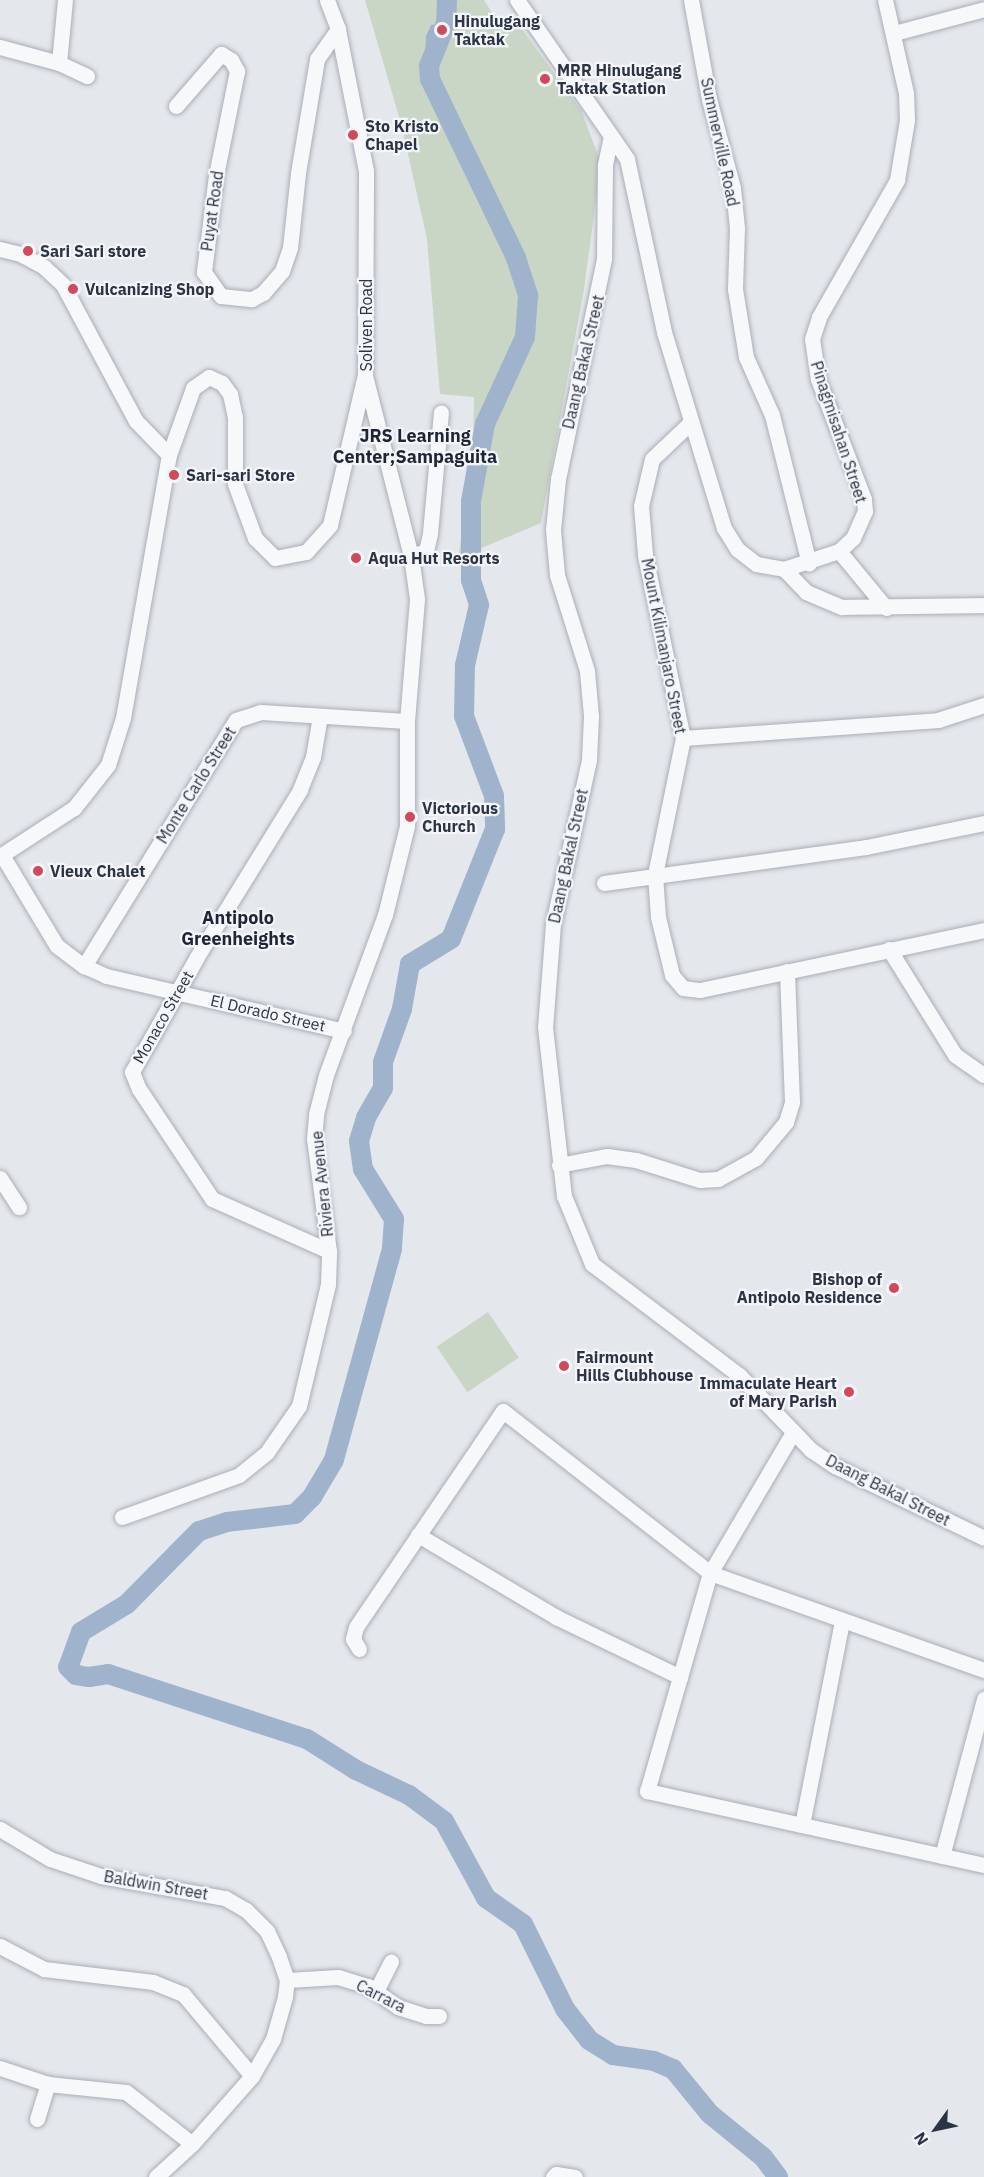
<!DOCTYPE html>
<html>
<head>
<meta charset="utf-8">
<style>
	body { margin:0 }
	#map { position:relative; width:984px; height:2177px; overflow:hidden; background:#e4e7ec; font-family:"IBM Plex Sans",sans-serif }
	div>[style] { position:absolute }
	[style*='--x'] { left:calc(var(--x)*1px); top:calc(var(--y)*1px); width:calc(var(--w)*1px); rotate:calc(var(--a)*1deg) }
	.green>* { inset:0; background:#c9d6c5; transform-origin:0 0 }
	.water>* { inset:0; background:#9fb4cc }
	.river>* { height:20px; margin:-10px; padding:0 10px; transform-origin:10px; border-radius:10px; background:#9fb4cc }
	.roads { filter:drop-shadow(0 0 2px #a9aeb7) drop-shadow(0 0 2px #a9aeb7) }
	.minor>* { height:15px; margin:-7.5px; padding:0 7.5px; transform-origin:7.5px; border-radius:7.5px; background:#f7f8fa }
	.dots>* { width:16px; height:16px; translate:-50% -50%; box-sizing:border-box; border:3px solid #f4f6f9; border-radius:50% }
	span { translate:-50% -50%; white-space:nowrap; text-align:center; line-height:1.15; -webkit-text-stroke:4.5px #f4f6f9; paint-order:stroke }
	.poi-label { font-size:16px; color:#2b3445; font-weight:700 }
	.left { translate:0 -50%; text-align:left }
	.right { translate:-100% -50%; text-align:right }
	.street-label { font-size:16px; color:#2b3445 }
	.neighbourhood-label { font-size:18px; color:#1d2536; font-weight:700 }
	.north { position:absolute; left:906px; top:2099px; width:60px; height:60px; -webkit-text-stroke:4px #f4f6f9; paint-order:stroke; rotate:237deg; font-size:16px; font-weight:700; line-height:24px; text-align:center; color:#2b3445 }
	.north::after { content:''; display:block; margin:auto; width:21px; height:27px; background:#2b3445; clip-path:polygon(50% 0,100% 100%,50% 72%,0 100%) }
</style>
</head>
<body>
<div id="map">
	<div class="green">
		<i style="clip-path:polygon(365px 0,484px 0,494px 16px,513px 17px,581px 110px,601px 163px,584px 289px,541px 523px,458px 558px,473px 462px,474px 397px,440px 394px,427px 239px,402px 127px)"></i>
		<i style="left:488px;top:1312px;width:55px;height:62px;rotate:56deg"></i>
	</div>
	<div class="water">
		<i style="clip-path:polygon(446px 23px,454px 27px,434px 65px,435px 95px,425px 79px,426px 36px,431px 25px)"></i>
	</div>
	<div class="river">
		<i style="--x:447;--y:0;--w:23;--a:92"></i>
		<i style="--x:446;--y:23;--w:46;--a:111.6"></i>
		<i style="--x:429;--y:66;--w:13;--a:86"></i>
		<i style="--x:430;--y:79;--w:199;--a:64.3"></i>
		<i style="--x:516;--y:258;--w:40;--a:72"></i>
		<i style="--x:528;--y:296;--w:41;--a:94.2"></i>
		<i style="--x:525;--y:337;--w:96;--a:114.7"></i>
		<i style="--x:485;--y:424;--w:78;--a:100.3"></i>
		<i style="--x:471;--y:501;--w:79;--a:90"></i>
		<i style="--x:471;--y:580;--w:26;--a:72"></i>
		<i style="--x:479;--y:605;--w:62;--a:103.1"></i>
		<i style="--x:465;--y:665;--w:51;--a:91.1"></i>
		<i style="--x:464;--y:716;--w:85;--a:69.4"></i>
		<i style="--x:494;--y:796;--w:33;--a:88"></i>
		<i style="--x:495;--y:829;--w:118;--a:111.8"></i>
		<i style="--x:451;--y:939;--w:48;--a:148.6"></i>
		<i style="--x:410;--y:964;--w:46;--a:100.1"></i>
		<i style="--x:402;--y:1009;--w:56;--a:109.7"></i>
		<i style="--x:383;--y:1062;--w:26;--a:90"></i>
		<i style="--x:383;--y:1088;--w:34;--a:120"></i>
		<i style="--x:366;--y:1118;--w:24;--a:107"></i>
		<i style="--x:359;--y:1141;--w:28;--a:82"></i>
		<i style="--x:363;--y:1169;--w:59;--a:58.2"></i>
		<i style="--x:394;--y:1219;--w:30;--a:94"></i>
		<i style="--x:392;--y:1249;--w:219;--a:105.4"></i>
		<i style="--x:334;--y:1460;--w:43;--a:120.7"></i>
		<i style="--x:312;--y:1497;--w:24;--a:135"></i>
		<i style="--x:295;--y:1514;--w:68;--a:173.3"></i>
		<i style="--x:227;--y:1522;--w:29;--a:162"></i>
		<i style="--x:199;--y:1531;--w:103;--a:134.6"></i>
		<i style="--x:127;--y:1604;--w:54;--a:148.7"></i>
		<i style="--x:81;--y:1632;--w:37;--a:110"></i>
		<i style="--x:68;--y:1667;--w:11;--a:45"></i>
		<i style="--x:76;--y:1675;--w:13;--a:9"></i>
		<i style="--x:89;--y:1677;--w:19;--a:-9"></i>
		<i style="--x:108;--y:1674;--w:209;--a:18.1"></i>
		<i style="--x:307;--y:1739;--w:58;--a:32.3"></i>
		<i style="--x:356;--y:1770;--w:59;--a:25.3"></i>
		<i style="--x:409;--y:1795;--w:44;--a:36.6"></i>
		<i style="--x:444;--y:1821;--w:88;--a:61.4"></i>
		<i style="--x:486;--y:1898;--w:45;--a:35.1"></i>
		<i style="--x:523;--y:1924;--w:95;--a:63.7"></i>
		<i style="--x:565;--y:2009;--w:39;--a:52"></i>
		<i style="--x:589;--y:2040;--w:28;--a:32"></i>
		<i style="--x:613;--y:2055;--w:41;--a:8.3"></i>
		<i style="--x:654;--y:2061;--w:21;--a:23"></i>
		<i style="--x:673;--y:2069;--w:58;--a:50.6"></i>
		<i style="--x:710;--y:2114;--w:68;--a:39.1"></i>
		<i style="--x:763;--y:2157;--w:25;--a:53"></i>
	</div>
	<div class="roads">
		<div class="minor">
			<i style="--x:517;--y:0;--w:193;--a:55.3"></i>
			<i style="--x:627;--y:159;--w:177;--a:77.9"></i>
			<i style="--x:664;--y:332;--w:205;--a:73"></i>
			<i style="--x:724;--y:528;--w:25;--a:58"></i>
			<i style="--x:737;--y:549;--w:24;--a:38"></i>
			<i style="--x:756;--y:564;--w:28;--a:10"></i>
			<i style="--x:784;--y:569;--w:58;--a:-18.1"></i>
			<i style="--x:839;--y:551;--w:19;--a:-43"></i>
			<i style="--x:853;--y:538;--w:30;--a:-66"></i>
			<i style="--x:865;--y:511;--w:12;--a:-95"></i>
			<i style="--x:864;--y:499;--w:129;--a:-111"></i>
			<i style="--x:818;--y:379;--w:40;--a:-98.5"></i>
			<i style="--x:812;--y:339;--w:23;--a:-72"></i>
			<i style="--x:819;--y:317;--w:158;--a:-60.3"></i>
			<i style="--x:897;--y:180;--w:61;--a:-80.5"></i>
			<i style="--x:907;--y:120;--w:27;--a:-92"></i>
			<i style="--x:906;--y:93;--w:95;--a:-102.7"></i>
			<i style="--x:691;--y:0;--w:101;--a:79.7"></i>
			<i style="--x:709;--y:99;--w:92;--a:74.9"></i>
			<i style="--x:733;--y:188;--w:40;--a:84.3"></i>
			<i style="--x:737;--y:228;--w:61;--a:91.9"></i>
			<i style="--x:735;--y:289;--w:69;--a:80.8"></i>
			<i style="--x:746;--y:357;--w:64;--a:65.9"></i>
			<i style="--x:772;--y:415;--w:153;--a:76"></i>
			<i style="--x:894;--y:33;--w:93;--a:-14.9"></i>
			<i style="--x:0;--y:47;--w:61;--a:15.2"></i>
			<i style="--x:59;--y:63;--w:31;--a:25"></i>
			<i style="--x:59;--y:63;--w:63;--a:-84.6"></i>
			<i style="--x:176;--y:106;--w:69;--a:-49.1"></i>
			<i style="--x:221;--y:54;--w:12;--a:31"></i>
			<i style="--x:231;--y:60;--w:13;--a:61"></i>
			<i style="--x:237;--y:71;--w:106;--a:101.4"></i>
			<i style="--x:216;--y:175;--w:98;--a:97.1"></i>
			<i style="--x:204;--y:272;--w:29;--a:55"></i>
			<i style="--x:221;--y:296;--w:31;--a:6"></i>
			<i style="--x:252;--y:299;--w:13;--a:-29"></i>
			<i style="--x:263;--y:293;--w:29;--a:-49"></i>
			<i style="--x:282;--y:271;--w:24;--a:-71"></i>
			<i style="--x:290;--y:248;--w:75;--a:-83.9"></i>
			<i style="--x:298;--y:173;--w:116;--a:-80.5"></i>
			<i style="--x:317;--y:59;--w:37;--a:-55"></i>
			<i style="--x:611;--y:136;--w:30;--a:102"></i>
			<i style="--x:605;--y:165;--w:94;--a:90.6"></i>
			<i style="--x:604;--y:259;--w:225;--a:101.8"></i>
			<i style="--x:558;--y:479;--w:51;--a:95.6"></i>
			<i style="--x:553;--y:530;--w:45;--a:84.9"></i>
			<i style="--x:557;--y:575;--w:101;--a:72.6"></i>
			<i style="--x:587;--y:671;--w:45;--a:84.9"></i>
			<i style="--x:591;--y:716;--w:44;--a:92.6"></i>
			<i style="--x:589;--y:760;--w:168;--a:102.4"></i>
			<i style="--x:553;--y:924;--w:103;--a:94.4"></i>
			<i style="--x:545;--y:1027;--w:170;--a:83.6"></i>
			<i style="--x:564;--y:1196;--w:74;--a:67.6"></i>
			<i style="--x:592;--y:1264;--w:184;--a:37.1"></i>
			<i style="--x:739;--y:1375;--w:104;--a:46.2"></i>
			<i style="--x:811;--y:1450;--w:29;--a:34"></i>
			<i style="--x:835;--y:1466;--w:165;--a:25.8"></i>
			<i style="--x:0;--y:249;--w:21;--a:14"></i>
			<i style="--x:20;--y:254;--w:27;--a:28"></i>
			<i style="--x:44;--y:267;--w:26;--a:43"></i>
			<i style="--x:63;--y:285;--w:154;--a:61.8"></i>
			<i style="--x:136;--y:421;--w:47;--a:45.9"></i>
			<i style="--x:690;--y:423;--w:52;--a:136.5"></i>
			<i style="--x:652;--y:459;--w:48;--a:103.2"></i>
			<i style="--x:641;--y:506;--w:49;--a:85.3"></i>
			<i style="--x:645;--y:555;--w:187;--a:78.3"></i>
			<i style="--x:683;--y:738;--w:140;--a:101.6"></i>
			<i style="--x:655;--y:875;--w:42;--a:85.9"></i>
			<i style="--x:658;--y:917;--w:60;--a:76.4"></i>
			<i style="--x:672;--y:975;--w:17;--a:50"></i>
			<i style="--x:683;--y:988;--w:17;--a:7"></i>
			<i style="--x:700;--y:990;--w:290;--a:-11.9"></i>
			<i style="--x:839;--y:551;--w:74;--a:50.5"></i>
			<i style="--x:411;--y:556;--w:16;--a:-18"></i>
			<i style="--x:426;--y:551;--w:18;--a:-77"></i>
			<i style="--x:430;--y:533;--w:121;--a:-84.8"></i>
			<i style="--x:784;--y:569;--w:32;--a:46"></i>
			<i style="--x:806;--y:592;--w:39;--a:23"></i>
			<i style="--x:842;--y:607;--w:142;--a:-0.8"></i>
			<i style="--x:320;--y:716;--w:42;--a:99.7"></i>
			<i style="--x:313;--y:757;--w:35;--a:112"></i>
			<i style="--x:300;--y:790;--w:196;--a:121.7"></i>
			<i style="--x:197;--y:957;--w:132;--a:119.5"></i>
			<i style="--x:132;--y:1072;--w:18;--a:68"></i>
			<i style="--x:139;--y:1089;--w:132;--a:56.4"></i>
			<i style="--x:212;--y:1199;--w:128;--a:24"></i>
			<i style="--x:683;--y:738;--w:256;--a:-4"></i>
			<i style="--x:938;--y:720;--w:48;--a:-18.1"></i>
			<i style="--x:2;--y:855;--w:106;--a:58.9"></i>
			<i style="--x:57;--y:946;--w:34;--a:37"></i>
			<i style="--x:84;--y:966;--w:24;--a:24"></i>
			<i style="--x:106;--y:976;--w:244;--a:13"></i>
			<i style="--x:0;--y:856;--w:88;--a:-33"></i>
			<i style="--x:74;--y:808;--w:55;--a:-51.7"></i>
			<i style="--x:108;--y:765;--w:49;--a:-72.3"></i>
			<i style="--x:123;--y:718;--w:267;--a:-80.1"></i>
			<i style="--x:169;--y:455;--w:71;--a:-70.3"></i>
			<i style="--x:193;--y:388;--w:19;--a:-35"></i>
			<i style="--x:209;--y:377;--w:14;--a:25"></i>
			<i style="--x:222;--y:383;--w:14;--a:54"></i>
			<i style="--x:230;--y:394;--w:24;--a:78"></i>
			<i style="--x:235;--y:417;--w:67;--a:90"></i>
			<i style="--x:235;--y:484;--w:58;--a:69.7"></i>
			<i style="--x:255;--y:538;--w:28;--a:45"></i>
			<i style="--x:275;--y:558;--w:32;--a:-11"></i>
			<i style="--x:306;--y:552;--w:36;--a:-48"></i>
			<i style="--x:330;--y:525;--w:154;--a:-76.9"></i>
			<i style="--x:604;--y:883;--w:264;--a:-7.8"></i>
			<i style="--x:866;--y:847;--w:120;--a:-11.5"></i>
			<i style="--x:889;--y:949;--w:125;--a:58.1"></i>
			<i style="--x:955;--y:1055;--w:35;--a:35"></i>
			<i style="--x:84;--y:966;--w:289;--a:-58.3"></i>
			<i style="--x:236;--y:720;--w:25;--a:-18"></i>
			<i style="--x:260;--y:712;--w:147;--a:3.5"></i>
			<i style="--x:559;--y:1165;--w:49;--a:-10.6"></i>
			<i style="--x:607;--y:1156;--w:29;--a:8"></i>
			<i style="--x:636;--y:1160;--w:67;--a:17.4"></i>
			<i style="--x:700;--y:1180;--w:18;--a:-3"></i>
			<i style="--x:718;--y:1179;--w:43;--a:-28.9"></i>
			<i style="--x:756;--y:1158;--w:47;--a:-50.2"></i>
			<i style="--x:786;--y:1122;--w:21;--a:-73"></i>
			<i style="--x:792;--y:1102;--w:131;--a:-92.2"></i>
			<i style="--x:0;--y:1178;--w:35;--a:57"></i>
			<i style="--x:792;--y:1434;--w:161;--a:120.5"></i>
			<i style="--x:710;--y:1573;--w:227;--a:106.1"></i>
			<i style="--x:647;--y:1791;--w:345;--a:12.4"></i>
			<i style="--x:122;--y:1517;--w:124;--a:-19.7"></i>
			<i style="--x:239;--y:1475;--w:36;--a:-39"></i>
			<i style="--x:267;--y:1452;--w:56;--a:-55.2"></i>
			<i style="--x:299;--y:1406;--w:125;--a:-76.6"></i>
			<i style="--x:328;--y:1284;--w:33;--a:-88"></i>
			<i style="--x:329;--y:1251;--w:113;--a:-97.6"></i>
			<i style="--x:314;--y:1139;--w:25;--a:-85"></i>
			<i style="--x:316;--y:1114;--w:40;--a:-75.6"></i>
			<i style="--x:326;--y:1075;--w:171;--a:-69.8"></i>
			<i style="--x:385;--y:915;--w:92;--a:-76.1"></i>
			<i style="--x:407;--y:826;--w:105;--a:-90"></i>
			<i style="--x:407;--y:721;--w:122;--a:-85.3"></i>
			<i style="--x:417;--y:599;--w:43;--a:-97.9"></i>
			<i style="--x:411;--y:556;--w:187;--a:-104.3"></i>
			<i style="--x:365;--y:375;--w:204;--a:-89.7"></i>
			<i style="--x:366;--y:171;--w:145;--a:-101.2"></i>
			<i style="--x:338;--y:29;--w:31;--a:-111"></i>
			<i style="--x:418;--y:1535;--w:161;--a:30.7"></i>
			<i style="--x:556;--y:1617;--w:138;--a:25.8"></i>
			<i style="--x:359;--y:1649;--w:12;--a:-121"></i>
			<i style="--x:353;--y:1639;--w:12;--a:-76"></i>
			<i style="--x:356;--y:1627;--w:261;--a:-55.8"></i>
			<i style="--x:503;--y:1411;--w:263;--a:38"></i>
			<i style="--x:710;--y:1573;--w:291;--a:19.5"></i>
			<i style="--x:802;--y:1825;--w:208;--a:-78.9"></i>
			<i style="--x:0;--y:1829;--w:58;--a:31"></i>
			<i style="--x:50;--y:1859;--w:54;--a:18.4"></i>
			<i style="--x:101;--y:1876;--w:126;--a:10.1"></i>
			<i style="--x:225;--y:1898;--w:24;--a:30"></i>
			<i style="--x:246;--y:1910;--w:30;--a:45"></i>
			<i style="--x:267;--y:1931;--w:29;--a:65"></i>
			<i style="--x:279;--y:1957;--w:24;--a:71"></i>
			<i style="--x:287;--y:1980;--w:17;--a:97"></i>
			<i style="--x:285;--y:1997;--w:44;--a:105.9"></i>
			<i style="--x:273;--y:2039;--w:43;--a:119.6"></i>
			<i style="--x:252;--y:2076;--w:91;--a:131.4"></i>
			<i style="--x:192;--y:2144;--w:49;--a:137.5"></i>
			<i style="--x:942;--y:1856;--w:163;--a:-75"></i>
			<i style="--x:0;--y:1946;--w:50;--a:27.6"></i>
			<i style="--x:44;--y:1969;--w:110;--a:6.8"></i>
			<i style="--x:153;--y:1982;--w:32;--a:22"></i>
			<i style="--x:183;--y:1994;--w:107;--a:49.9"></i>
			<i style="--x:287;--y:1980;--w:51;--a:-3.4"></i>
			<i style="--x:338;--y:1977;--w:31;--a:17"></i>
			<i style="--x:368;--y:1986;--w:37;--a:35"></i>
			<i style="--x:398;--y:2007;--w:29;--a:18"></i>
			<i style="--x:426;--y:2016;--w:13;--a:0"></i>
			<i style="--x:376;--y:1991;--w:33;--a:-63"></i>
			<i style="--x:0;--y:2068;--w:51;--a:18.4"></i>
			<i style="--x:48;--y:2084;--w:78;--a:5.9"></i>
			<i style="--x:126;--y:2092;--w:84;--a:38.2"></i>
			<i style="--x:37;--y:2119;--w:37;--a:-73"></i>
			<i style="--x:553;--y:2177;--w:4;--a:-45"></i>
			<i style="--x:556;--y:2174;--w:19;--a:9"></i>
		</div>
	</div>
	<div class="dots">
		<i style="left:442px;top:30px;background:#d1495b"></i>
		<i style="left:545px;top:79px;background:#d1495b"></i>
		<i style="left:353px;top:135px;background:#d1495b"></i>
		<i style="left:28px;top:251px;background:#d1495b"></i>
		<i style="left:73px;top:289px;background:#d1495b"></i>
		<i style="left:174px;top:475px;background:#d1495b"></i>
		<i style="left:356px;top:558px;background:#d1495b"></i>
		<i style="left:410px;top:817px;background:#d1495b"></i>
		<i style="left:38px;top:871px;background:#d1495b"></i>
		<i style="left:894px;top:1288px;background:#d1495b"></i>
		<i style="left:564px;top:1366px;background:#d1495b"></i>
		<i style="left:849px;top:1392px;background:#d1495b"></i>
	</div>
	<div class="poi-label">
		<span class="left" style="left:454px;top:30px">Hinulugang<br>Taktak</span>
		<span class="left" style="left:557px;top:79px">MRR Hinulugang<br>Taktak Station</span>
		<span class="left" style="left:365px;top:135px">Sto Kristo<br>Chapel</span>
		<span class="left" style="left:40px;top:251px">Sari Sari store</span>
		<span class="left" style="left:85px;top:289px">Vulcanizing Shop</span>
		<span class="left" style="left:186px;top:475px">Sari-sari Store</span>
		<span class="left" style="left:368px;top:558px">Aqua Hut Resorts</span>
		<span class="left" style="left:422px;top:817px">Victorious<br>Church</span>
		<span class="left" style="left:50px;top:871px">Vieux Chalet</span>
		<span class="right" style="left:882px;top:1288px">Bishop of<br>Antipolo Residence</span>
		<span class="left" style="left:576px;top:1366px">Fairmount<br>Hills Clubhouse</span>
		<span class="right" style="left:837px;top:1392px">Immaculate Heart<br>of Mary Parish</span>
	</div>
	<div class="street-label">
		<span style="left:720px;top:142px;rotate:78deg">Summerville Road</span>
		<span style="left:212px;top:211px;rotate:-82deg">Puyat Road</span>
		<span style="left:366px;top:325px;rotate:-90deg">Soliven Road</span>
		<span style="left:583px;top:362px;rotate:-77deg">Daang Bakal Street</span>
		<span style="left:839px;top:432px;rotate:72deg">Pinagmisahan Street</span>
		<span style="left:664px;top:646px;rotate:79deg">Mount Kilimanjaro Street</span>
		<span style="left:196px;top:785px;rotate:-58deg">Monte Carlo Street</span>
		<span style="left:568px;top:856px;rotate:-78deg">Daang Bakal Street</span>
		<span style="left:268px;top:1013px;rotate:13deg">El Dorado Street</span>
		<span style="left:163px;top:1017px;rotate:-60deg">Monaco Street</span>
		<span style="left:322px;top:1184px;rotate:-96deg">Riviera Avenue</span>
		<span style="left:888px;top:1490px;rotate:27deg">Daang Bakal Street</span>
		<span style="left:156px;top:1885px;rotate:10deg">Baldwin Street</span>
		<span style="left:381px;top:1996px;rotate:27deg">Carrara</span>
	</div>
	<div class="neighbourhood-label">
		<span style="left:415px;top:447px">JRS Learning<br>Center;Sampaguita</span>
		<span style="left:238px;top:929px">Antipolo<br>Greenheights</span>
	</div>
	<div class="north">N</div>
</div>
</body>
</html>
